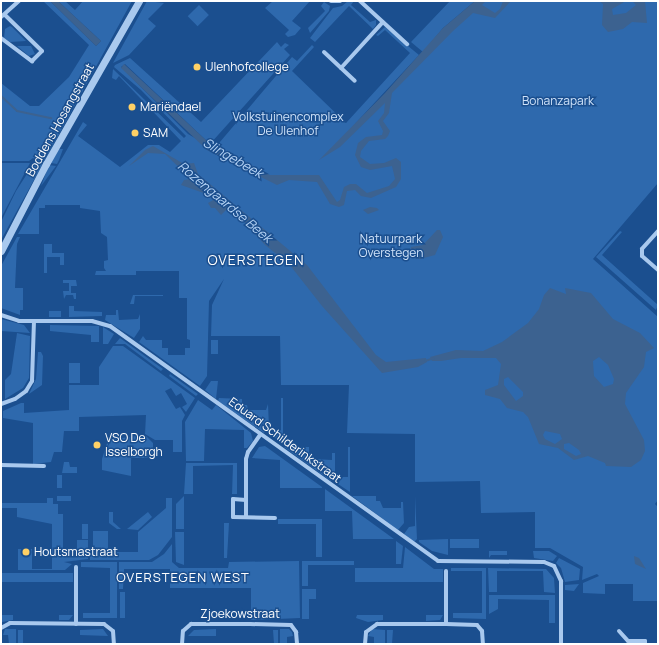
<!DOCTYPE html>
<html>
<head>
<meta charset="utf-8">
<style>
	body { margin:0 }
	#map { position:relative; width:659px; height:645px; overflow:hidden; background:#1b4f8f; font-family:Manrope,sans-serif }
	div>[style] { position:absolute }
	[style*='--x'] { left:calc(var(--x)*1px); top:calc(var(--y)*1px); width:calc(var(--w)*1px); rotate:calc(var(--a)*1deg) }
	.green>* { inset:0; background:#2e69ad; transform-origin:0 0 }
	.water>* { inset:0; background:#3c6290 }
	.stream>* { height:2px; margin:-1px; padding:0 1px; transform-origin:1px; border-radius:1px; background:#3c6290 }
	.minor>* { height:4px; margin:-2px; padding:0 2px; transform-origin:2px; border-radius:2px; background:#a9c9ee }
	.tertiary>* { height:7px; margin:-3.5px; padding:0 3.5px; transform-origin:3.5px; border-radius:3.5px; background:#a9c9ee }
	.dots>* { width:11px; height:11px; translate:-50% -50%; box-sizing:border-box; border:2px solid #1b4f8f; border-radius:50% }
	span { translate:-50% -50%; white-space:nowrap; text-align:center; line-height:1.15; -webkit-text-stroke:3px #1b4f8f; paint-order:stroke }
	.poi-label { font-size:12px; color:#fff }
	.left { translate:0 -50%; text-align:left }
	.park-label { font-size:12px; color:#cfe3fa }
	.street-label { font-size:12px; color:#fff }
	.water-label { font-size:13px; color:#b5d3f5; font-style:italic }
	.neighbourhood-label { font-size:13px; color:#fff; letter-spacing:1px }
	.quarter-label { font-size:14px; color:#fff; letter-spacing:1px }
	.frame { position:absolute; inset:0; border:2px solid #fff; pointer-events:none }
</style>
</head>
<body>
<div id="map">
	<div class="green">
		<i style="clip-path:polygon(43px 1px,50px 1px,96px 46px,101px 41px,58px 1px,65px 1px,75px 10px,83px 1px,132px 1px,1px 240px,1px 222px,16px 191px,36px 160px,33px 158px,29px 161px,1px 161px,1px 83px,30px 106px,39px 106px,69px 77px,89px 45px)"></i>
		<i style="clip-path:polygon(147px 1px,164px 3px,148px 19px,156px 26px,129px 55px,113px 63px)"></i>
		<i style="clip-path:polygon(273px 1px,310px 1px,292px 21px,301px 28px,295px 35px,288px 37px,285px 34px,289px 30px,265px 8px)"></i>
		<i style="clip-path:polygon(348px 1px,354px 1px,351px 5px,370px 22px,376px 20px,376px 25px,373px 29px,349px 6px,315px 42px,310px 38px,333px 8px,342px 6px)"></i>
		<i style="clip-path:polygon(450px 1px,475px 1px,443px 28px,423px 52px,411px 42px)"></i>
		<i style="clip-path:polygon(479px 1px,658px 1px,658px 183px,593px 259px,658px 317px,658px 500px,655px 504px,658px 507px,658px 601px,633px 601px,633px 584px,605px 584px,605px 594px,583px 593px,583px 583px,599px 576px,597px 574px,582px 580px,583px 567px,550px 548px,535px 548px,535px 512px,481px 513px,480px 481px,415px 482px,415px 434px,347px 433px,349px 385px,281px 385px,280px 336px,211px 336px,212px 305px,224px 279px,209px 301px,207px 376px,200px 386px,139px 342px,143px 336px,146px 340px,162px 340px,162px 348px,168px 348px,168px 355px,185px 355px,185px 348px,190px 348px,190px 340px,187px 339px,187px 298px,179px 298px,179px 271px,136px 271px,136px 275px,95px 275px,96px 271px,106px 271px,104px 268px,104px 261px,108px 260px,107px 237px,101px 233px,100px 211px,80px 208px,80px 205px,45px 205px,45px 208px,39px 208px,39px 234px,18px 234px,83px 122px,87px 125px,78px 136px,120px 167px,148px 145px,159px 145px,170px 152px,181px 141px,119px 76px,116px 80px,112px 78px,113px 69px,184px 138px,186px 136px,141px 90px,114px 67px,115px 65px,130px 58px,201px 122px,277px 42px,281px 47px,285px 43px,289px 45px,284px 49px,290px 55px,210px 144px,125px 64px,121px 67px,188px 134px,214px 149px,292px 57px,297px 61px,312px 45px,314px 47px,292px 71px,346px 123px,410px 53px,385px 30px,378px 36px,376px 35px,385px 27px,419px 55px,352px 127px)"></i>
		<i style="clip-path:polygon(324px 2px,330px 6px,329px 11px,310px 33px,308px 28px,325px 11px,321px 6px)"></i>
		<i style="left:199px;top:5px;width:14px;height:16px;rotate:45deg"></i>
		<i style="clip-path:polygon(10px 26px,12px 27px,26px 41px,10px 42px,4px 38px,5px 29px)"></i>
		<i style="clip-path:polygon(17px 46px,31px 46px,35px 54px,29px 56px)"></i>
		<i style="clip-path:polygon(59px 149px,63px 149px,59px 160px,57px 164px,51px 163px)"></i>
		<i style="clip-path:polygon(1px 163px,30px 163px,1px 218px)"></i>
		<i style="clip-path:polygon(49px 165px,56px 166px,38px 190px,41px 186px)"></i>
		<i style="clip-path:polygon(620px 231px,622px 232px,602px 255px,658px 305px,656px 310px,596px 257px)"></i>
		<i style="clip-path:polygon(17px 237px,20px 237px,17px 244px,15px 288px,23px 288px,23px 310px,20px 310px,20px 315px,1px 308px,1px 266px)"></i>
		<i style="clip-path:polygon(44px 244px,52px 244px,52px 253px,64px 253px,64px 265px,60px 265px,60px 257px,47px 257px,47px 273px,44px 273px)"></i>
		<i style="clip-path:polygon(63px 280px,76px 280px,77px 286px,71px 286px,71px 293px,76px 293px,76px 299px,74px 299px,73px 295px,66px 295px,64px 299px,63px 291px,69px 291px,69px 283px,63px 283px)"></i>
		<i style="clip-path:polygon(133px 295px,163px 295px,163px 296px,135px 296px,134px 304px,130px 304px)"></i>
		<i style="clip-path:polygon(69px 306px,74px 306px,74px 311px,102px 312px,102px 316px,69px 317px)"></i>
		<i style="clip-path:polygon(116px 310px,118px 310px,119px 320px,138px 319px,140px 314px,140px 329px,134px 338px,105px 320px,106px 315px,116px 315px)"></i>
		<i style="left:49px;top:311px;width:12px;height:6px"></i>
		<i style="clip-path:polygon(1px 319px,24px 325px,30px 333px,1px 331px)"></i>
		<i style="clip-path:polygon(50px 325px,99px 326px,99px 342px,91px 342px,91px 335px,50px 331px)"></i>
		<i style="clip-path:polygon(103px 327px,114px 334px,108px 344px,103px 344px)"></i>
		<i style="clip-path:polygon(17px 333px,30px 336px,29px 378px,23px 388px,5px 399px,5px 380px,11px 374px)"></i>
		<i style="clip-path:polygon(120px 338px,163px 369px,161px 371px,125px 344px,115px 344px)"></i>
		<i style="left:211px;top:340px;width:7px;height:14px"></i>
		<i style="clip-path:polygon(113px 346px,123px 346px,195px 398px,186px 412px,182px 407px,187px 404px,181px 393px,176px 396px,171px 388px,165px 391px,176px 409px,180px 407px,185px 415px,182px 421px,182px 452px,173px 452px,173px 440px,155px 440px,145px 434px,146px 415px,79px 417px,79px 431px,64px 431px,62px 452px,54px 452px,51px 462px,33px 464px,33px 423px,3px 418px,3px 411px,21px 403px,24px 403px,24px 413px,69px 410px,69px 385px,99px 385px,99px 367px)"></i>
		<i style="clip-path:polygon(38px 352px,41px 352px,43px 356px,42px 385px,29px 394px,36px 379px)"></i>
		<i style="left:69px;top:363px;width:11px;height:20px"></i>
		<i style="clip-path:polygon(170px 374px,198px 394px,196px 396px,169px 376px)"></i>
		<i style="clip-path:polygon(211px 381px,218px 381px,216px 399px,205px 390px)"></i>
		<i style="clip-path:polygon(219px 398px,242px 399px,242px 405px,247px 405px,248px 410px,266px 410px,268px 404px,269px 427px,264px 433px,218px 401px)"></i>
		<i style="clip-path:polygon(281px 398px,283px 398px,283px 444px,271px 435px,275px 431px,281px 430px)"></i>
		<i style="clip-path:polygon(198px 400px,212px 410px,216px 405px,251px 433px,253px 441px,247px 448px,244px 448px,244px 430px,205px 429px,204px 461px,186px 461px,185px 422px)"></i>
		<i style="clip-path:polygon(136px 436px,146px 436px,153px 443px,153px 458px,131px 458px,131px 476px,102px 470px,102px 459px,108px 440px)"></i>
		<i style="clip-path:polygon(265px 446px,322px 487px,322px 488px,280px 488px,280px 460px,252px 458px,259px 447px)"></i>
		<i style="clip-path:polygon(284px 447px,309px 447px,309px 453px,312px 453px,314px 459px,332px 460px,332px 453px,335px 453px,335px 476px,331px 481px)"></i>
		<i style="clip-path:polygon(348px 447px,350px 447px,350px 492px,338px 484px,342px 477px,348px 477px)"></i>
		<i style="clip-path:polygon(64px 462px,69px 462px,70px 467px,77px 467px,77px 473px,62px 473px)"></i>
		<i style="clip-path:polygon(186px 463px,237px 463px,237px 494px,232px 494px,233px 465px,193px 466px,193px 494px,184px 494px)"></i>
		<i style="left:57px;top:475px;width:5px;height:13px"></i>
		<i style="clip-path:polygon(325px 489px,394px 539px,353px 539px,352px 511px,325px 511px)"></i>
		<i style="left:57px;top:496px;width:14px;height:5px"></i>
		<i style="clip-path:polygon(184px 496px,184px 529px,176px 529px,176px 504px)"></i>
		<i style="clip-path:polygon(352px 496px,376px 496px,376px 501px,380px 501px,383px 508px,401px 508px,401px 502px,403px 502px,404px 523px,398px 530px)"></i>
		<i style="clip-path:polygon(415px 496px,417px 539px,414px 542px,404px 534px,409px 527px,415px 526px)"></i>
		<i style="clip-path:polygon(1px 497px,2px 503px,47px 503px,47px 498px,53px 498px,53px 504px,58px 504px,58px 514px,63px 514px,63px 552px,77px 552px,77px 540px,88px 540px,88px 559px,64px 562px,72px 564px,65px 570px,18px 570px,18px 549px,32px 549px,32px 569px,52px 569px,52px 524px,17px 517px,17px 508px,1px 508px)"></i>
		<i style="clip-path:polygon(166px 498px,172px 498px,172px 537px,158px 555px,149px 560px,90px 560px,90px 552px,138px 552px,138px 532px,166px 508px)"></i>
		<i style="clip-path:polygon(109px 512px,113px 512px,113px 522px,121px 529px,117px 529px,109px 523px)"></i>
		<i style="clip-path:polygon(148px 512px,152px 517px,138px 530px,127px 529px)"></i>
		<i style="clip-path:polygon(278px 519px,322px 519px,322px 557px,316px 557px,316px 524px,278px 524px)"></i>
		<i style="clip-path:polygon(224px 523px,229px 523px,227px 558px,224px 558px)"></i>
		<i style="left:82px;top:524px;width:6px;height:15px"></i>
		<i style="left:93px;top:531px;width:15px;height:19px"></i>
		<i style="clip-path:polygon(175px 532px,184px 532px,184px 565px,176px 562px)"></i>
		<i style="clip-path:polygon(448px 539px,448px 555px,432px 551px,419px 542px,419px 540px)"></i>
		<i style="left:450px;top:539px;width:29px;height:9px"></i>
		<i style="clip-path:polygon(396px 541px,403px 546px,401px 564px,396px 564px)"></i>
		<i style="clip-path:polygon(172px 544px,172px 562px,179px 568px,228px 568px,229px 562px,299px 561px,300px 618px,251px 620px,251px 588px,170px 588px,170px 569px,124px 569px,123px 589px,119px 589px,119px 562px,152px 562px,164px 554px)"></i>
		<i style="clip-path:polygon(405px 547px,434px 569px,443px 569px,443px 582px,355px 582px,355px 568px,403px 568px)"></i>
		<i style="clip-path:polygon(489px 551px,507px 551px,507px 555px,491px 555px,489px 558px)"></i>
		<i style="clip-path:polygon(533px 551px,549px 551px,557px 556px,553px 561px,534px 558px)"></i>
		<i style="clip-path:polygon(559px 558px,580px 569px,579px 580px,565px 582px,561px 568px,556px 563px)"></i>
		<i style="clip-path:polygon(302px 561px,354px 561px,354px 565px,308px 565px,308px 586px,302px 586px)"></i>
		<i style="clip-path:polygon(81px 562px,117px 562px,117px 618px,83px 618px,83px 613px,110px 613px,110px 568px,81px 567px)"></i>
		<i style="clip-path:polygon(451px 568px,486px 568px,486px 619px,453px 618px,453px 613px,482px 613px,482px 571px,451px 571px)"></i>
		<i style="clip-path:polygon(488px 568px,546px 569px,554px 578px,555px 593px,544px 592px,543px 571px,497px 571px,497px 592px,489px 592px)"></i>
		<i style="left:1px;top:573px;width:72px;height:9px"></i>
		<i style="clip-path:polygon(579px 584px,574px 591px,565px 590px,565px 585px)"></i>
		<i style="clip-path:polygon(302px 589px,316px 589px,316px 599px,309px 599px,309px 619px,302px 619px)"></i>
		<i style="left:120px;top:592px;width:5px;height:26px"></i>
		<i style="clip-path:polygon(489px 595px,555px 595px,555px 623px,549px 623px,549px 600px,498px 599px,498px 609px,489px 614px)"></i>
		<i style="clip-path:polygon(1px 615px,13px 615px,13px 620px,2px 622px)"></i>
		<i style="clip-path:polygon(59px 615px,73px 615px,69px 620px,59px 620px)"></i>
		<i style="clip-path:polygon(357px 615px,383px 615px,383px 620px,368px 622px,356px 618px)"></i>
		<i style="clip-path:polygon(426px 615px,443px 615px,440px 620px,426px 621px)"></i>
		<i style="clip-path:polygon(5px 629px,16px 629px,16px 644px,9px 644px,8px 635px,3px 635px)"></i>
		<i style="clip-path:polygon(103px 629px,108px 636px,80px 635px,80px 630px)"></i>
		<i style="clip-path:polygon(216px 629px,216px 636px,188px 636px,194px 630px)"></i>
		<i style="clip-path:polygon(280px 629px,289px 629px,292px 632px,293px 636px,287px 637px,287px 644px,280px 644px)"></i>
		<i style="clip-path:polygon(372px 629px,385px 630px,385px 644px,374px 644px,374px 637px,368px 636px)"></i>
		<i style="left:18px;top:630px;width:5px;height:14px"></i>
		<i style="clip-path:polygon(273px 630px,278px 630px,278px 644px,274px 644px)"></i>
		<i style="clip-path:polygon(387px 630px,393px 630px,392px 644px,387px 644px)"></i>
	</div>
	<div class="water">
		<i style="clip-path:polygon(50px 1px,58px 1px,101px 41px,96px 46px)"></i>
		<i style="clip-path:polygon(475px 1px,486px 1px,482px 5px,495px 13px,500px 9px,503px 1px,511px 1px,495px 18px,473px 13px,453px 31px,392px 93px,389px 113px,383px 121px,390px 131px,388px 136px,385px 139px,369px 141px,361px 151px,360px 157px,370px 164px,384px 163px,396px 158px,401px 162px,401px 179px,396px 187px,371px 198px,361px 196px,355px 190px,347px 191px,344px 205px,339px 207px,330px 204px,317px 182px,289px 180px,277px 185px,207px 150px,121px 68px,124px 64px,208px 142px,270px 175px,319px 175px,337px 202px,340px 200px,344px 187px,350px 184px,356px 184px,367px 193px,389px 186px,395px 179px,392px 166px,370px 170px,361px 167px,355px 155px,358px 143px,366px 137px,382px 135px,383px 131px,378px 121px,384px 113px,385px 103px,340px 147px,319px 160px,385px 93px,443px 28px)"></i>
		<i style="clip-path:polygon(599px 1px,626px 1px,612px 9px,613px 15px,626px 13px,636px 5px,632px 1px,645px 1px,647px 23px,632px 22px,623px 29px,608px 32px,602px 25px,603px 4px)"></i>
		<i style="clip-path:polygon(153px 146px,184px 164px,194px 163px,198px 174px,307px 265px,376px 355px,386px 362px,426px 358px,427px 362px,418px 367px,382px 373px,322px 306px,289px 264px,265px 245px,239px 216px,228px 208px,221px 215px,215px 208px,211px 208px,208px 203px,215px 199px,212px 196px,181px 185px,184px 180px,191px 179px,165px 154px,148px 153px,129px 166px,145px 150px)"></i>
		<i style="clip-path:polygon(370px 207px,377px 208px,379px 210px,368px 214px,363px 210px)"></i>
		<i style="clip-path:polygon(437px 230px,440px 230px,443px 237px,435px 255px,420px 259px,410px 257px,411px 247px,423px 245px)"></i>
		<i style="clip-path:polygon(evenodd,550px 288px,566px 294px,565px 288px,591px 293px,613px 319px,640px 333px,654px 348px,646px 352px,644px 367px,626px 393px,625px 404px,644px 440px,645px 451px,641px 460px,631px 467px,606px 466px,605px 463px,588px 456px,574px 460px,558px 448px,539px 444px,528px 417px,523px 412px,507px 408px,500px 399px,485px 395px,485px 390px,498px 385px,501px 364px,496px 358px,461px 358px,441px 361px,432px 361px,430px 357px,456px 350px,483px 351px,502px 342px,528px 323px,539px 309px,544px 295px,550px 288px,599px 357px,608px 365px,614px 379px,613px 384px,604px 387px,594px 376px,593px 361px,599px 357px,550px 288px,508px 377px,523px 392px,523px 396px,516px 401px,504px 385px,504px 379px,508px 377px,550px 288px,545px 431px,560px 434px,562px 439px,555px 444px,545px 439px,543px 435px,545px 431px,550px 288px,569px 443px,579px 450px,581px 454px,576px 456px,564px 449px,564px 444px,569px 443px)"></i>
		<i style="clip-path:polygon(634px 556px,639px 558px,646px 569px,635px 564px)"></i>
	</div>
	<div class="stream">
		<i style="--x:1;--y:96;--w:22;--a:43"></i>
		<i style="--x:17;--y:111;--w:35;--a:12"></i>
		<i style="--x:425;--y:361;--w:9;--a:-18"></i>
	</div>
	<div class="minor">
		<i style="--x:331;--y:1;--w:9;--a:0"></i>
		<i style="--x:360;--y:1;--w:64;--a:42.5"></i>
		<i style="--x:1;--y:17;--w:24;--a:-42"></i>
		<i style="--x:1;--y:38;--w:39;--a:37"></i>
		<i style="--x:32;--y:61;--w:14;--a:-45"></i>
		<i style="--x:42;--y:51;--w:52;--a:-135.8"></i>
		<i style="--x:324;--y:52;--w:42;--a:43.1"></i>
		<i style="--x:341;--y:68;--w:62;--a:-47.6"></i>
		<i style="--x:658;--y:231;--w:24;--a:132"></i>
		<i style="--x:642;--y:249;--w:7;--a:90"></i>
		<i style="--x:642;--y:256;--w:21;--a:41"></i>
		<i style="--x:1;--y:315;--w:19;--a:18"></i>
		<i style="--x:19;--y:321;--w:73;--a:0"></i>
		<i style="--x:92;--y:321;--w:19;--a:16"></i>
		<i style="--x:110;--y:326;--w:403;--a:35.6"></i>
		<i style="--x:438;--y:561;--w:106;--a:0.5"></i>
		<i style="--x:544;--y:562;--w:11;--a:22"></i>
		<i style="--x:554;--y:566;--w:17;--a:65"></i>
		<i style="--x:561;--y:581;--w:63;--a:90"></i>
		<i style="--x:1;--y:404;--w:15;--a:-20"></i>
		<i style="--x:15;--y:399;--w:14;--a:-36"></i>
		<i style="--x:26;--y:391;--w:12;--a:-59"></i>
		<i style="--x:32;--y:381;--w:60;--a:-88.1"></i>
		<i style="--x:260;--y:435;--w:21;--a:125"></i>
		<i style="--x:248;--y:452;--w:7;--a:106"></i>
		<i style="--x:246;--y:459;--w:41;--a:90"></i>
		<i style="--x:246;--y:500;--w:13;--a:-176"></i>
		<i style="--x:233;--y:499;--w:18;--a:90"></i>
		<i style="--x:233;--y:517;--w:42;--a:1.4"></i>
		<i style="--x:1;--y:465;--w:43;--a:1.3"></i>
		<i style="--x:246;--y:500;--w:17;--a:90"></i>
		<i style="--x:76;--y:567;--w:57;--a:90"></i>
		<i style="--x:446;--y:571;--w:53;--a:90"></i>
		<i style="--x:1;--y:628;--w:10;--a:-29"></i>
		<i style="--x:10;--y:623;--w:94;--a:0.6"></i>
		<i style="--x:104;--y:624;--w:11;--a:38"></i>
		<i style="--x:113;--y:631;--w:13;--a:86"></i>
		<i style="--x:619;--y:631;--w:13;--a:48"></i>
		<i style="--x:628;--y:641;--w:17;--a:0"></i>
		<i style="--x:645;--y:641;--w:3;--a:90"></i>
		<i style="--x:182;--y:644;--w:13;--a:-86"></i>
		<i style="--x:183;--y:631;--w:11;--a:-41"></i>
		<i style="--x:191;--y:624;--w:59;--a:0"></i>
		<i style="--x:250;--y:624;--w:41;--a:1.4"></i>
		<i style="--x:291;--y:625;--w:9;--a:54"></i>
		<i style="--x:296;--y:632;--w:12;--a:85"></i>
		<i style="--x:365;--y:644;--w:12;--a:-85"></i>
		<i style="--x:366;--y:632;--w:14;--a:-36"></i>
		<i style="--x:377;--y:624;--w:69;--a:0"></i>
		<i style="--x:446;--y:624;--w:31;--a:2"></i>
		<i style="--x:477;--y:625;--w:8;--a:50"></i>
		<i style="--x:482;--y:631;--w:13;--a:86"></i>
	</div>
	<div class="tertiary">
		<i style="--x:1;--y:251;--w:98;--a:-62.7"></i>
		<i style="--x:46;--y:164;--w:188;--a:-60.3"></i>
	</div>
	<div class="dots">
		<i style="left:197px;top:67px;background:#ffd166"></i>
		<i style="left:132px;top:107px;background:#ffd166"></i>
		<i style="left:135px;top:133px;background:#ffd166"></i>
		<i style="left:97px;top:445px;background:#ffd166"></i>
		<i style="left:26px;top:552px;background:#ffd166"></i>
	</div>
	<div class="poi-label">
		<span class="left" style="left:205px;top:67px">Ulenhofcollege</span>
		<span class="left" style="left:140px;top:107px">Mariëndael</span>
		<span class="left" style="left:143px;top:133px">SAM</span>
		<span class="left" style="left:105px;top:445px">VSO De<br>Isselborgh</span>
		<span class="left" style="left:34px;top:552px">Houtsmastraat</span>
	</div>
	<div class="park-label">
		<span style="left:558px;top:101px">Bonanzapark</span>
		<span style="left:288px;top:124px">Volkstuinencomplex<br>De Ulenhof</span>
		<span style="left:391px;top:246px">Natuurpark<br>Overstegen</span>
	</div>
	<div class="street-label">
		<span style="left:60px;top:120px;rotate:-61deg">Boddens Hosangstraat</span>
		<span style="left:285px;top:440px;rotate:36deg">Eduard Schilderinkstraat</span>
		<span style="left:240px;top:614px">Zjoekowstraat</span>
	</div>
	<div class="water-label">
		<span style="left:233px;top:158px;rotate:30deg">Slingebeek</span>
		<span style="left:225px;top:202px;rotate:40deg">Rozengaardse Beek</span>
	</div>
	<div class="neighbourhood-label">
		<span style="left:183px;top:577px">OVERSTEGEN WEST</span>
	</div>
	<div class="quarter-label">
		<span style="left:256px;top:260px">OVERSTEGEN</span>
	</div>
	<div class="frame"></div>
</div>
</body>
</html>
